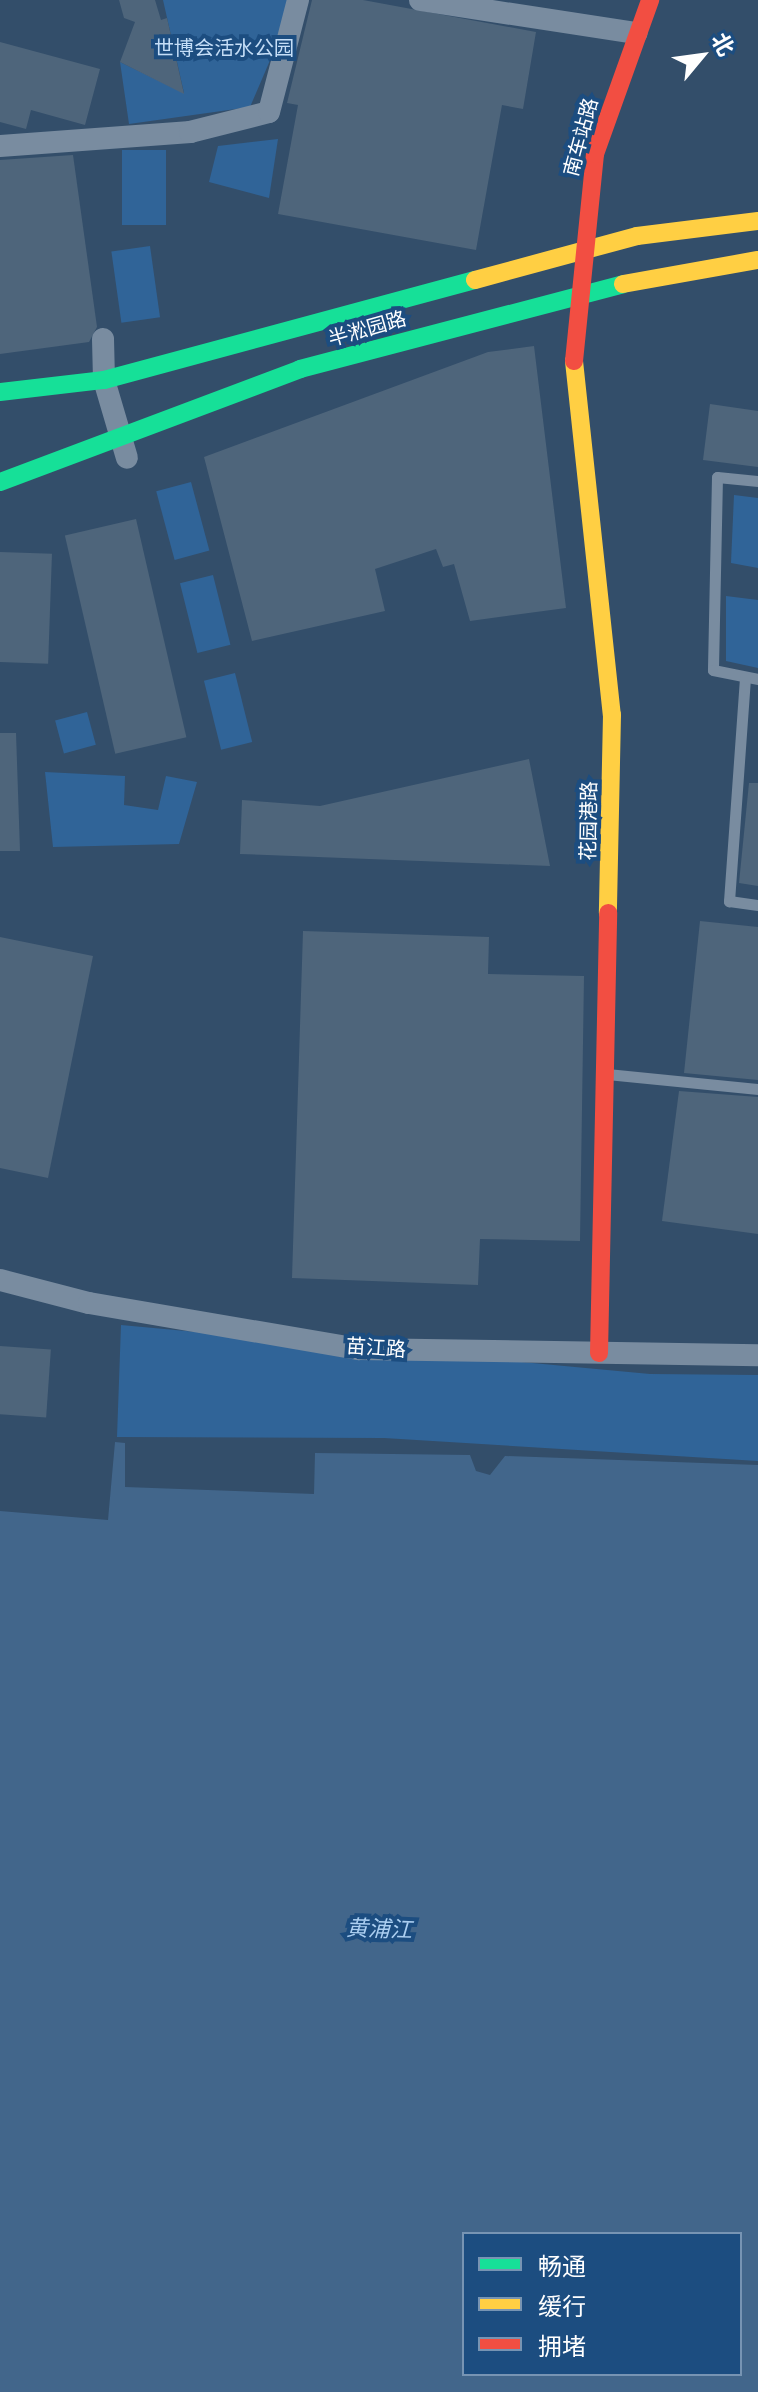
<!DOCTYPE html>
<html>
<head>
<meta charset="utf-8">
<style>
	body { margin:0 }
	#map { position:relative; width:758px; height:2392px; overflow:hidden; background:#334e6a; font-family:Quicksand,"Noto Sans SC",sans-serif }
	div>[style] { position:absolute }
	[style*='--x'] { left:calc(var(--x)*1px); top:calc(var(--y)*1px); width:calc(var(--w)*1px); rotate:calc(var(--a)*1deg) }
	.green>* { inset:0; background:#306498; transform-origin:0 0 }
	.water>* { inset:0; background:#42668b }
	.building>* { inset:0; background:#4e657b; transform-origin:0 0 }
	.lane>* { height:11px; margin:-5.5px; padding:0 5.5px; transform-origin:5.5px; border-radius:5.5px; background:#798ca0 }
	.street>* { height:22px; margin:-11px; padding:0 11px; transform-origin:11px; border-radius:11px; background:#798ca0 }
	.fast>* { height:18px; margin:-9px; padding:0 9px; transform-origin:9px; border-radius:9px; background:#16e098 }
	.slow>* { height:18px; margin:-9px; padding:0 9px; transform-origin:9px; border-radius:9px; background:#ffcf43 }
	.jam>* { height:18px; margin:-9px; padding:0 9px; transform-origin:9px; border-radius:9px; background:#f24e42 }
	span { translate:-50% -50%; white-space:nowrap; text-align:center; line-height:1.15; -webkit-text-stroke:8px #1c4d80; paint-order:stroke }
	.park-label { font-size:20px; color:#c5def7 }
	.street-label { font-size:20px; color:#fff }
	.water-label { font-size:22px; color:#accff1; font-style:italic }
	.legend { position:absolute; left:462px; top:2232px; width:280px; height:144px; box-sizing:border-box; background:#1c4d80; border:2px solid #7794b3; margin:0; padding:10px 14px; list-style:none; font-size:24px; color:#fff }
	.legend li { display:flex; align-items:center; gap:16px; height:40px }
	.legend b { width:40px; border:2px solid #7794b3 }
	.north { position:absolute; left:662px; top:16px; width:80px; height:80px; -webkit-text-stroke:6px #1c4d80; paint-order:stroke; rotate:61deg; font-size:22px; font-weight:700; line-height:32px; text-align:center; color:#fff }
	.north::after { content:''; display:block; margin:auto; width:28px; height:36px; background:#fff; clip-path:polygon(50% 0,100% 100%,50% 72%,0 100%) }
</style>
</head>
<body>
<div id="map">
	<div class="green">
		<i style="clip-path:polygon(163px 0,288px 0,292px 9px,250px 107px,129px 124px,120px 62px,184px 93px)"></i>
		<i style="clip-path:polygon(278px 139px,269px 198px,209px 182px,218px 146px)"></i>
		<i style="left:122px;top:150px;width:44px;height:75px"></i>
		<i style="left:150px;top:246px;width:72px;height:39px;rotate:82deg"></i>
		<i style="left:191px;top:482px;width:71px;height:36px;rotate:75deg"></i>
		<i style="clip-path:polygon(734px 495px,758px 498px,758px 568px,731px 563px)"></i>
		<i style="left:213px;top:575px;width:72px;height:34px;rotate:76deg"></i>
		<i style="clip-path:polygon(726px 596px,758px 600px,758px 668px,726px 661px)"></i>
		<i style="left:235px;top:673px;width:71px;height:32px;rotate:76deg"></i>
		<i style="left:87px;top:712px;width:34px;height:33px;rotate:75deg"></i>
		<i style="clip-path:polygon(45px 772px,125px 776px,124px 805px,158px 810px,166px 776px,197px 782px,179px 844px,53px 847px)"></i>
		<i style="clip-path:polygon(121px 1325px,650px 1374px,758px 1375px,758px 1461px,384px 1438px,117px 1437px)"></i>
	</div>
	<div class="water">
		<i style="clip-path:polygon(evenodd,115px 1442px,125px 1443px,125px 1487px,314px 1494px,315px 1453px,470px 1455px,476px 1471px,490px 1475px,505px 1456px,758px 1465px,758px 2392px,0 2392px,0 1511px,108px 1520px,115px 1442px,464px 2234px,740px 2234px,740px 2374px,464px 2374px,464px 2234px)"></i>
	</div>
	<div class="building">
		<i style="clip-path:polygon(119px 0,155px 0,161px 20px,167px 18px,184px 94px,120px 62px,135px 22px,124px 18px)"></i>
		<i style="clip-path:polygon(312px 0,363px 0,536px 32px,523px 109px,502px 105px,476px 250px,278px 214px,298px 105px,287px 103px)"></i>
		<i style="clip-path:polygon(0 42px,100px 69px,85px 125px,31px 110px,26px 129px,0 122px)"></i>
		<i style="clip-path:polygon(73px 155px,97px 327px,89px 342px,0 354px,0 160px)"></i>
		<i style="clip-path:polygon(534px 346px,566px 608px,470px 621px,454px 564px,443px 567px,436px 549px,375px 569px,385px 611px,252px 641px,204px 457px,488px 352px)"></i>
		<i style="clip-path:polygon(710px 404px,758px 411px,758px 467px,703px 460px)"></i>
		<i style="left:136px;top:519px;width:224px;height:73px;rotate:77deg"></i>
		<i style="left:0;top:552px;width:52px;height:110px;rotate:2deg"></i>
		<i style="clip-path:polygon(0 733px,16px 733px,20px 851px,0 851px)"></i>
		<i style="clip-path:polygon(529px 759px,550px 866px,240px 854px,242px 800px,320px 806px)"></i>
		<i style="clip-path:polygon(749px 783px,758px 783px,758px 886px,739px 883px)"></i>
		<i style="clip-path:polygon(700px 921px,758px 927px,758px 1080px,684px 1073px)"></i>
		<i style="clip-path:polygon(303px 931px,489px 937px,488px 974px,584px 976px,580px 1241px,480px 1239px,478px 1285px,292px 1278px)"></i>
		<i style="clip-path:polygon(0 937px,93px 956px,48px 1178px,0 1168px)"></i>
		<i style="clip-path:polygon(679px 1091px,758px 1097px,758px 1234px,662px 1221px)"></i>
		<i style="left:0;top:1346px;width:51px;height:68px;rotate:4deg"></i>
	</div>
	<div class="lane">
		<i style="--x:758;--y:481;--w:41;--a:-174.4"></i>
		<i style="--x:717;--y:477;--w:193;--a:91.2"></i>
		<i style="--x:713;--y:670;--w:46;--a:11.3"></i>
		<i style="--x:745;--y:678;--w:224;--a:94.1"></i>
		<i style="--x:729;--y:901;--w:29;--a:8"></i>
		<i style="--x:607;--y:1074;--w:152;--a:5.7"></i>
	</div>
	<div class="street">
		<i style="--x:420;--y:0;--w:219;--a:8.7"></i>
		<i style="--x:0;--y:146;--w:191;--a:-4.2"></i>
		<i style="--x:190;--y:132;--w:81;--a:-14.2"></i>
		<i style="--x:269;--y:112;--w:116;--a:-75.5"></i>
		<i style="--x:103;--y:339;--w:41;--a:88.6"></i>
		<i style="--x:104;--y:380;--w:81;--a:73.6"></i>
		<i style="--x:0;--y:1280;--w:92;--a:14.5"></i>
		<i style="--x:89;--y:1303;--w:274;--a:9.7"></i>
		<i style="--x:359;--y:1349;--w:399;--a:0.9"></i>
	</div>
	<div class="fast">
		<i style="--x:0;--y:392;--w:105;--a:-6.6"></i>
		<i style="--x:104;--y:380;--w:384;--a:-15.1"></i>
		<i style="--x:0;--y:482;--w:321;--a:-20.6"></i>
		<i style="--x:300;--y:369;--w:334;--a:-14.7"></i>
	</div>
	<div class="slow">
		<i style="--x:475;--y:280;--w:168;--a:-15.2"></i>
		<i style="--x:637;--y:236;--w:122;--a:-7.1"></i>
		<i style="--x:623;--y:284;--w:137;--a:-10.1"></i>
		<i style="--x:574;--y:361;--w:356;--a:83.9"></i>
		<i style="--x:612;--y:715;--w:198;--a:91.2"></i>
	</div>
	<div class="jam">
		<i style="--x:574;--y:361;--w:208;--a:-84.2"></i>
		<i style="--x:595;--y:154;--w:164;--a:-70.3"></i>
		<i style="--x:599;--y:1353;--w:440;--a:-88.8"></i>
	</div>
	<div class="park-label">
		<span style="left:224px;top:47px">世博会活水公园</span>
	</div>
	<div class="street-label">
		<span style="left:580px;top:137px;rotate:-75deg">南车站路</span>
		<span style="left:367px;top:328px;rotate:-16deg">半淞园路</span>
		<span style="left:588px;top:821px;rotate:-89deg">花园港路</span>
		<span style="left:376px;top:1347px;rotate:4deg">苗江路</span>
	</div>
	<div class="water-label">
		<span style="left:379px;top:1929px;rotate:2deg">黄浦江</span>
	</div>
	<ul class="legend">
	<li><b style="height:10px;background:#16e098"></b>畅通</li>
	<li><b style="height:10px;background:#ffcf43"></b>缓行</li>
	<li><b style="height:10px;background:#f24e42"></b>拥堵</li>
	</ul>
	<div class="north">北</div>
</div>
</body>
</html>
